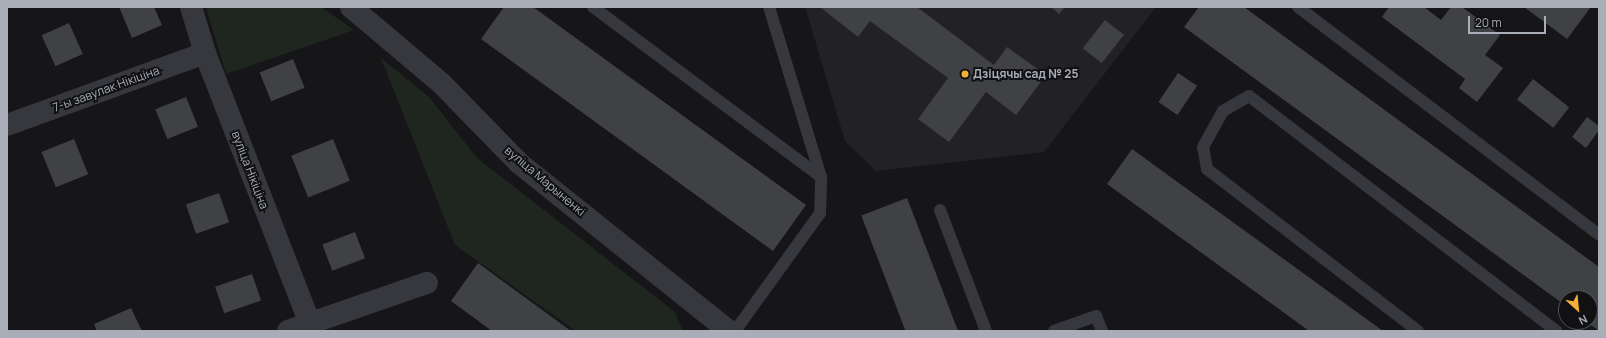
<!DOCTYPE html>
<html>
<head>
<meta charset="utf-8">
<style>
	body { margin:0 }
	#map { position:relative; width:1606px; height:338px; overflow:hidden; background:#161618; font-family:Manrope,sans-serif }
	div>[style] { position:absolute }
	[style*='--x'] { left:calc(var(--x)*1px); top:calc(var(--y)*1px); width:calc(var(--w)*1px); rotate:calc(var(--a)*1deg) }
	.built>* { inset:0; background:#222225 }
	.green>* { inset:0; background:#1e261f }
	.building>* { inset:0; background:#404145; transform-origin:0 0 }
	.service>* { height:12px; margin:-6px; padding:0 6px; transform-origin:6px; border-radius:6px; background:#37383d }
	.minor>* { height:22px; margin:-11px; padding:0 11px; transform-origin:11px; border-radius:11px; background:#37383d }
	.dots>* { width:11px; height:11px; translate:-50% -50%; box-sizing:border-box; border:2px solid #111113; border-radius:50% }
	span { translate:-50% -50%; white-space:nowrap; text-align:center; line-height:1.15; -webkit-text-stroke:4px #111113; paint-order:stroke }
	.poi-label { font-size:12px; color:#a8adb8; font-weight:700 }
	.left { translate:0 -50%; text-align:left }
	.street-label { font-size:12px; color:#a8adb8 }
	.frame { position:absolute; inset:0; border:8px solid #a8adb8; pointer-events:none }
	.north { position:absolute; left:1558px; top:290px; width:40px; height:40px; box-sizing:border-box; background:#111113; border:1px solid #4d4f55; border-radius:50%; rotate:153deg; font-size:11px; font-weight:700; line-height:16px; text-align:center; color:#a8adb8 }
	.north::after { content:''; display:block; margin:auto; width:14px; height:18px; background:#f2b134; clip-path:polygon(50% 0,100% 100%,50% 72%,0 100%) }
	.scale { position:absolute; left:1468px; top:16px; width:78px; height:18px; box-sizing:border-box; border:2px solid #a8adb8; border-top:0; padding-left:5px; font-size:12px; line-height:14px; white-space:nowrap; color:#a8adb8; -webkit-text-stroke:3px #111113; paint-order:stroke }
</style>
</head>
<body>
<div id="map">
	<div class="built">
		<i style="clip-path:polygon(805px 7px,1156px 7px,1044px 152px,876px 171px,845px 141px)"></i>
	</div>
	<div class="green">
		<i style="clip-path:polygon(206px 7px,321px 7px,354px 30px,226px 74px)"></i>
		<i style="clip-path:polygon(381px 58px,429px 97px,477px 158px,675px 312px,683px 331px,576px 331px,455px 245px)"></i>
	</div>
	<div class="building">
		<i style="clip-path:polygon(119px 7px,154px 7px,162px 25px,132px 38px)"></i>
		<i style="clip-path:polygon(504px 7px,533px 7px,806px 205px,773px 251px,481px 39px)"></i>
		<i style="clip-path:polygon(820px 7px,917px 7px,994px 65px,1007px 47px,1046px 75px,1016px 115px,986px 92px,949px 142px,918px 119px,948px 78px,870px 21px,858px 37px)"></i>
		<i style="clip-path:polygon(1051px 7px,1065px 7px,1059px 14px)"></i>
		<i style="clip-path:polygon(1199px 7px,1244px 7px,1599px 267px,1599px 331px,1587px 322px,1590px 322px,1590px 298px,1566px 298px,1566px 306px,1184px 27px)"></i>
		<i style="clip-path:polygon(1389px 7px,1424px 7px,1441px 20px,1451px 7px,1462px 7px,1500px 35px,1485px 55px,1503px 68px,1477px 102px,1459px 88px,1465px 79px,1382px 17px)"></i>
		<i style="clip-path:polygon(1524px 7px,1591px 7px,1567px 39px)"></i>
		<i style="left:1105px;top:20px;width:24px;height:36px;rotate:38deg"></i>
		<i style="left:69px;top:23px;width:34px;height:30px;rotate:66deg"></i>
		<i style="left:293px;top:59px;width:31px;height:36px;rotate:68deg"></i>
		<i style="left:1178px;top:73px;width:23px;height:35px;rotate:34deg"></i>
		<i style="left:1533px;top:79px;width:46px;height:26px;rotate:38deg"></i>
		<i style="left:186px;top:97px;width:32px;height:33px;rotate:68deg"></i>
		<i style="clip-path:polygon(1587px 117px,1599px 126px,1599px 130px,1586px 148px,1572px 137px)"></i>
		<i style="left:74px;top:139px;width:38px;height:35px;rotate:68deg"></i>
		<i style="left:333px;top:139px;width:45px;height:45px;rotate:68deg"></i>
		<i style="clip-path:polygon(1132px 149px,1383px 331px,1309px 331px,1107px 184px)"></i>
		<i style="left:219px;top:193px;width:31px;height:35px;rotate:71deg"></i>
		<i style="left:907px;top:198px;width:142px;height:49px;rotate:69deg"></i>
		<i style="left:355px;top:232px;width:28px;height:35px;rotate:69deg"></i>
		<i style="clip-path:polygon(478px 263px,571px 331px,492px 331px,451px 301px)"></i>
		<i style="left:252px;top:274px;width:28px;height:39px;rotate:71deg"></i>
		<i style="clip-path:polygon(131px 308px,142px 331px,97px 331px,94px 324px)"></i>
	</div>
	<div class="service">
		<i style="--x:593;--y:7;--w:284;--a:36.7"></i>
		<i style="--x:1298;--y:7;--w:378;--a:37.1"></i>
		<i style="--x:940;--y:210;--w:129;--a:69.2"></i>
		<i style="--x:735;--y:331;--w:145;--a:-54.2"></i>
		<i style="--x:820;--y:213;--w:36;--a:-88"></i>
		<i style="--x:821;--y:177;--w:178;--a:-107"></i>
		<i style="--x:1054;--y:331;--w:45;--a:-19.7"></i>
		<i style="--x:1096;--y:316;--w:16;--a:68"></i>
		<i style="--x:1418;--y:331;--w:266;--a:-142.5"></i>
		<i style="--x:1207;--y:169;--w:22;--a:-100"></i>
		<i style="--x:1203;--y:147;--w:41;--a:-60.9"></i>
		<i style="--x:1223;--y:111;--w:30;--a:-30"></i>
		<i style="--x:1249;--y:96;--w:387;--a:37.4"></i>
	</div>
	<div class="minor">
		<i style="--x:191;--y:7;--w:48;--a:73.1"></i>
		<i style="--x:205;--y:53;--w:298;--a:68.8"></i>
		<i style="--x:351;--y:7;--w:119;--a:40.2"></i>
		<i style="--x:442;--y:84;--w:110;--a:45.7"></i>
		<i style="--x:519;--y:163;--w:269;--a:38.7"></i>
		<i style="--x:7;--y:125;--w:211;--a:-20"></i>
		<i style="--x:288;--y:331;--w:147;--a:-19.1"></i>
	</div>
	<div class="dots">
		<i style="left:965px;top:74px;background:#f2b134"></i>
	</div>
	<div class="poi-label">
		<span class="left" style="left:973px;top:74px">Дзіцячы сад № 25</span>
	</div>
	<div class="street-label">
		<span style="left:106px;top:89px;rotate:-20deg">7-ы завулак Нікіціна</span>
		<span style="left:250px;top:170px;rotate:69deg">вуліца Нікіціна</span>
		<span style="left:545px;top:181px;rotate:40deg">вуліца Марыненкі</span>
	</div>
	<div class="frame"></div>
	<div class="north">N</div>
	<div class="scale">20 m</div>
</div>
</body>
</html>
